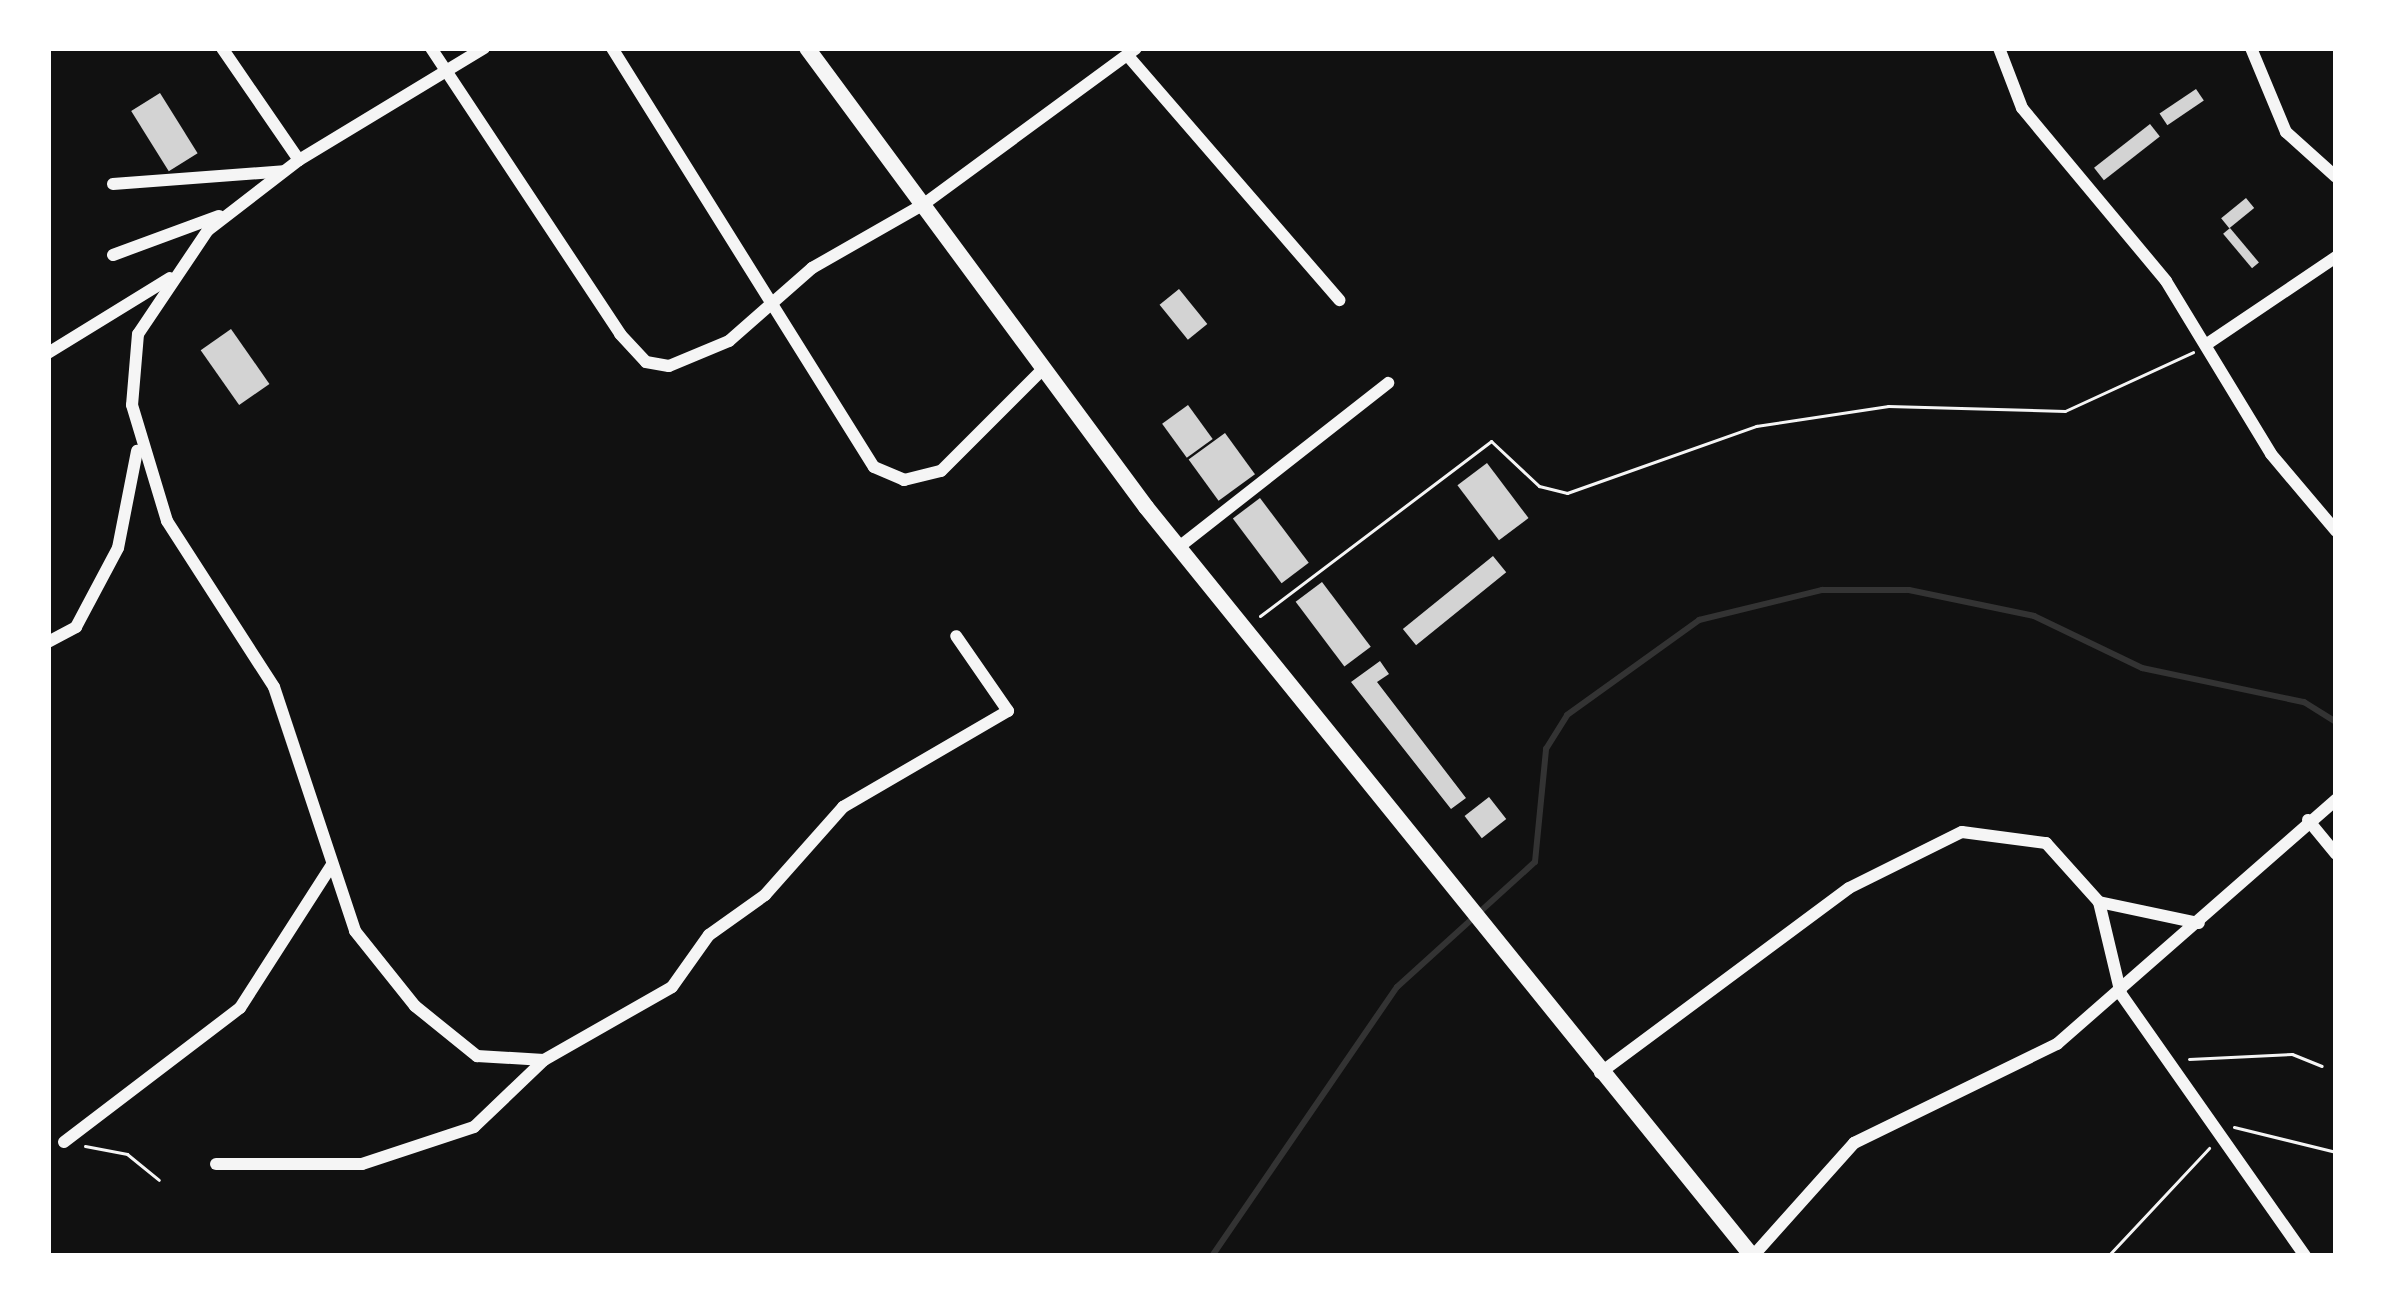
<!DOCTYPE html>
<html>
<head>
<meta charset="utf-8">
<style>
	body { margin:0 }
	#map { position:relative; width:2384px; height:1304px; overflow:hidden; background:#111; font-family:Inter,sans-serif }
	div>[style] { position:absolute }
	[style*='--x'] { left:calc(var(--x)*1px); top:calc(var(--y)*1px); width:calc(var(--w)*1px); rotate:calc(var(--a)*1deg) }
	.stream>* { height:6px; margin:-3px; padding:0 3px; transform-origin:3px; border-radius:3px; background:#333 }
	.building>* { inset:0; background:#d3d3d3; transform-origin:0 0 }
	.path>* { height:3px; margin:-1.5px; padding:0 1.5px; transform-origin:1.5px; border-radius:1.5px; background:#f5f5f5 }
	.minor>* { height:12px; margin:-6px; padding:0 6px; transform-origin:6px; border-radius:6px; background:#f5f5f5 }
	.secondary>* { height:16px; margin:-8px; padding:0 8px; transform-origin:8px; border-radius:8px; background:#f5f5f5 }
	span { translate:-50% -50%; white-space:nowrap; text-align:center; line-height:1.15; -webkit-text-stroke:9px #fff; paint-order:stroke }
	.frame { position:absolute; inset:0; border:51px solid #fff; pointer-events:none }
</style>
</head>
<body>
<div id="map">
	<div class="stream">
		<i style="--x:1212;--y:1256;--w:326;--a:-55.5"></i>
		<i style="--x:1397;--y:987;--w:186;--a:-42.2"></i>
		<i style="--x:1535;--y:862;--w:114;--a:-84.4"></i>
		<i style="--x:1546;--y:749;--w:40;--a:-58"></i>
		<i style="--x:1567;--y:715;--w:163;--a:-35.7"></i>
		<i style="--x:1699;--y:620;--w:127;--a:-13.7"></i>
		<i style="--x:1822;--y:590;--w:87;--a:0"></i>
		<i style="--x:1909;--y:590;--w:128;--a:11.7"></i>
		<i style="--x:2034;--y:616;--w:120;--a:25.7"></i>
		<i style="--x:2142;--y:668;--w:166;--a:11.9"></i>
		<i style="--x:2304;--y:702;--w:38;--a:32"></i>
	</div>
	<div class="building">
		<i style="left:2196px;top:89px;width:14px;height:44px;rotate:56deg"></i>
		<i style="left:160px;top:93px;width:71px;height:34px;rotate:58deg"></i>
		<i style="left:2150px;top:124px;width:16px;height:71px;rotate:52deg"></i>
		<i style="left:2246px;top:198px;width:13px;height:32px;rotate:51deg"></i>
		<i style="left:2230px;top:228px;width:45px;height:9px;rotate:50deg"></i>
		<i style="left:1179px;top:289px;width:45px;height:25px;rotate:51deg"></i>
		<i style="left:231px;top:329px;width:67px;height:37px;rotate:55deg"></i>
		<i style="left:1188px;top:405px;width:42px;height:32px;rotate:54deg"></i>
		<i style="left:1225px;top:433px;width:51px;height:45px;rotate:54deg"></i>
		<i style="left:1487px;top:463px;width:69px;height:37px;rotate:53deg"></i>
		<i style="left:1260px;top:498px;width:81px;height:34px;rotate:53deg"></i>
		<i style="left:1493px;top:556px;width:21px;height:116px;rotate:51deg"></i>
		<i style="left:1322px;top:582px;width:81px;height:33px;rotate:53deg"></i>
		<i style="clip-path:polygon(1380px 661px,1389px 674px,1377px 682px,1466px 798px,1451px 809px,1351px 682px)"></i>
		<i style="left:1489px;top:797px;width:28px;height:31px;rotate:52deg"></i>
	</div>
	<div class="path">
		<i style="--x:1260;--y:616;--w:290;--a:-37.1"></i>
		<i style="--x:1491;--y:441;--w:66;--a:43.2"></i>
		<i style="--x:1539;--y:486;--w:29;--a:14"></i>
		<i style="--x:1567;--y:493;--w:201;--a:-19.5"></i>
		<i style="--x:1756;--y:426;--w:134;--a:-8.6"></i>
		<i style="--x:1888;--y:406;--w:177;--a:1.6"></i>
		<i style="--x:2065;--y:411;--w:141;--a:-24.7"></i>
		<i style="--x:2189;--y:1059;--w:103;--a:-2.8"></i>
		<i style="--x:2292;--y:1054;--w:32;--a:22"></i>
		<i style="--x:2234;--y:1127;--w:105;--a:13.8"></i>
		<i style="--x:85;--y:1146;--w:43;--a:10.8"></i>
		<i style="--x:127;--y:1154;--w:41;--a:39.1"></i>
		<i style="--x:2108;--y:1256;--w:148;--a:-46.9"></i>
	</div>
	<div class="minor">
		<i style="--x:222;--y:48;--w:136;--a:55.5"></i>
		<i style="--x:431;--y:48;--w:343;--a:56.5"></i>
		<i style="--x:620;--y:334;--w:38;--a:47"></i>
		<i style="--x:646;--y:362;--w:23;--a:10"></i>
		<i style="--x:669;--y:366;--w:65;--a:-22.6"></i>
		<i style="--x:729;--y:341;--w:111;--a:-41.3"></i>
		<i style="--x:812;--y:268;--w:129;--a:-29.7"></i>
		<i style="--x:924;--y:204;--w:263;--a:-36.3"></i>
		<i style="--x:484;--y:48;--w:216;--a:148.8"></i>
		<i style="--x:299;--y:160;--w:115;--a:142.4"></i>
		<i style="--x:208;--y:230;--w:125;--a:123.9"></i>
		<i style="--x:138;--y:334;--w:71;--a:94.8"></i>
		<i style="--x:132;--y:405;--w:121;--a:73.2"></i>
		<i style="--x:167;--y:521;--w:197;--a:57.2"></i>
		<i style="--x:274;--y:687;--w:257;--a:71.6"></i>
		<i style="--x:355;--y:931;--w:96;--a:51.3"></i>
		<i style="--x:415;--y:1006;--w:80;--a:38.9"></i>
		<i style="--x:477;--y:1056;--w:67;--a:3.4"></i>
		<i style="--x:612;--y:48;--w:494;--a:58"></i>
		<i style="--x:874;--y:467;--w:33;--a:23"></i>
		<i style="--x:904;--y:480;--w:38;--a:-14"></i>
		<i style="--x:941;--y:471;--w:146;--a:-45"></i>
		<i style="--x:1999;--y:48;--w:64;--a:69"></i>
		<i style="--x:2022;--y:108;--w:225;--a:50.2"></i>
		<i style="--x:2166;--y:281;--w:202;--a:58.7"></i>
		<i style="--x:2271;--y:454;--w:101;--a:49.8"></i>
		<i style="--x:2251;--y:48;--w:91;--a:67.4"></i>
		<i style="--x:2286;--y:132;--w:67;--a:42"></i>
		<i style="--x:1128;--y:56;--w:323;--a:49.1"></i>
		<i style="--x:113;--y:184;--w:171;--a:-4.3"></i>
		<i style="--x:113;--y:255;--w:113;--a:-20.2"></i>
		<i style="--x:2207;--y:344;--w:156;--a:-34"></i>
		<i style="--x:48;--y:353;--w:143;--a:-31.6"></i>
		<i style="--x:1179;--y:547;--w:266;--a:-38.1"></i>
		<i style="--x:48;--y:642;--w:32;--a:-28"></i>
		<i style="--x:76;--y:627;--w:89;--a:-62"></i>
		<i style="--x:118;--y:548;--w:99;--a:-78.9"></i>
		<i style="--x:2308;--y:820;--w:44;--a:50.5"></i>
		<i style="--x:2099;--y:902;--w:95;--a:76.6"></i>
		<i style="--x:2121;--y:994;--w:320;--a:54.9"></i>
		<i style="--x:1600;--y:1073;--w:310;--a:-36.6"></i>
		<i style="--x:1849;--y:888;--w:126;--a:-26.4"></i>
		<i style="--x:1962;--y:832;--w:85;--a:7.5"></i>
		<i style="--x:2046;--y:843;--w:79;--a:48.1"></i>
		<i style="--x:2099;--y:902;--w:102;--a:11.9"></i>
		<i style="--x:64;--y:1142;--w:221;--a:-37.3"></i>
		<i style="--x:240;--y:1008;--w:169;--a:-57.3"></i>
		<i style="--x:216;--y:1164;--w:146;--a:0"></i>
		<i style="--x:362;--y:1164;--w:118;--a:-18.3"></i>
		<i style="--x:474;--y:1127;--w:97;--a:-43.7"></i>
		<i style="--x:544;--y:1060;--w:147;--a:-29.7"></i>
		<i style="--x:672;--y:987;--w:64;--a:-54.6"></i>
		<i style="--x:709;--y:935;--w:69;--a:-35.5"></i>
		<i style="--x:765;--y:895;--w:118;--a:-48.4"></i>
		<i style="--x:843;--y:807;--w:191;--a:-30.2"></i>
		<i style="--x:1008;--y:711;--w:91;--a:-124.7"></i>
		<i style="--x:1753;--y:1256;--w:152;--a:-48.2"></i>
		<i style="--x:1854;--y:1143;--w:226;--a:-26"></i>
		<i style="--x:2057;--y:1044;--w:371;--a:-41.2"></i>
	</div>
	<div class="secondary">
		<i style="--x:807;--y:48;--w:571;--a:53.55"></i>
		<i style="--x:1146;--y:507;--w:963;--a:51.02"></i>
	</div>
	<div class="frame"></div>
</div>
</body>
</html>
